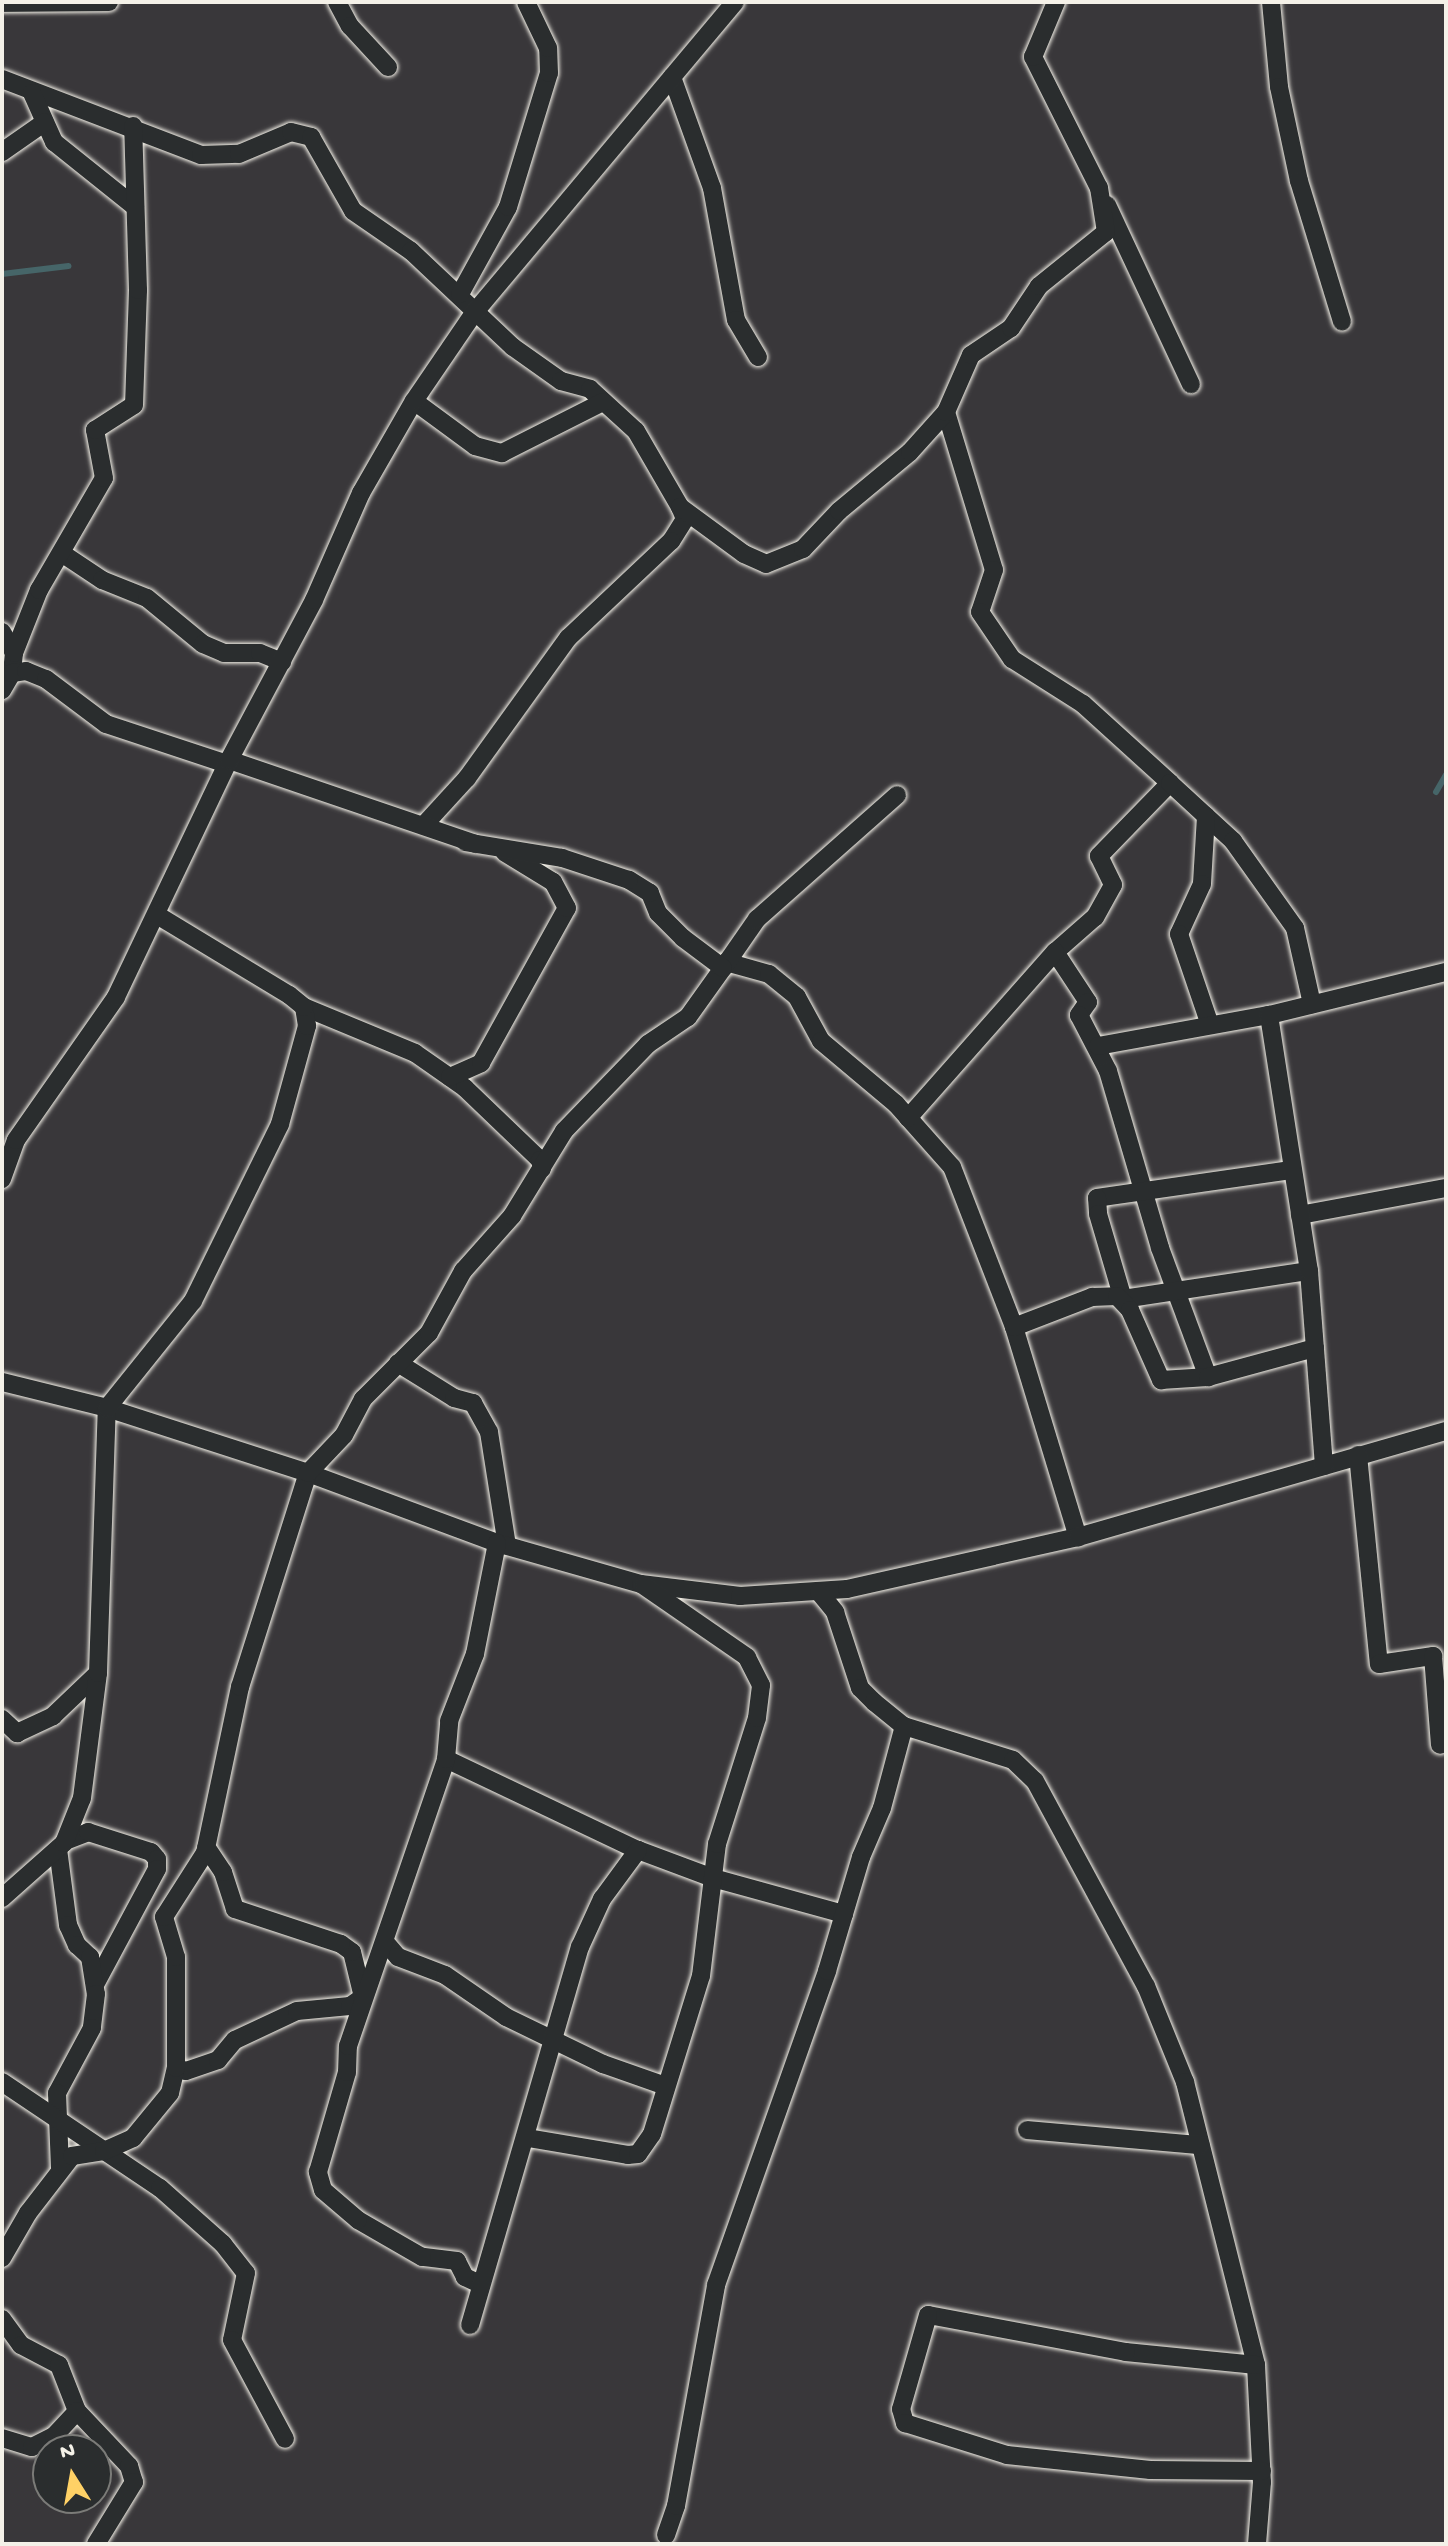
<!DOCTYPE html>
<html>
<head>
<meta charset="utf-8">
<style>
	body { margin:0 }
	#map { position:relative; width:1448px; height:2546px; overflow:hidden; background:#39373a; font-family:"Gochi Hand",sans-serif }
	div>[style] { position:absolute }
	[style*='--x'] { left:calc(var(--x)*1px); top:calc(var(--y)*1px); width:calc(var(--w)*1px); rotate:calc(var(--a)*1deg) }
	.stream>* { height:6px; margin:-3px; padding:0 3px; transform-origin:3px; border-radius:3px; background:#466568 }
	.roads { filter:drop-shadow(0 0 2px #f4f1e8) drop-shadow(0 0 2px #f4f1e8) }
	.minor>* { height:18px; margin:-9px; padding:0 9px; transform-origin:9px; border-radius:9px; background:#2a2d2e }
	span { translate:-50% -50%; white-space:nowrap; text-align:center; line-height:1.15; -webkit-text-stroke:6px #2a2d2e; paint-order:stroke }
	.frame { position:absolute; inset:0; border:4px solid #f4f1e8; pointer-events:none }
	.north { position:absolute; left:32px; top:2434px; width:80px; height:80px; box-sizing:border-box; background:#2a2d2e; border:2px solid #7b7b78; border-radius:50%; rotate:349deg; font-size:22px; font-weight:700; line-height:32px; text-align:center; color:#f4f1e8 }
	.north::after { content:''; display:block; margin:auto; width:28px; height:36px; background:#ffd166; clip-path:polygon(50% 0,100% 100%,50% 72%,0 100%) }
</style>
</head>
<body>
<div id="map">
	<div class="stream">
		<i style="--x:2;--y:274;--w:67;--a:-6.8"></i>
		<i style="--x:1436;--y:792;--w:20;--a:-60"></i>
	</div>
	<div class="roads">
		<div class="minor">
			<i style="--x:337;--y:2;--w:27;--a:62"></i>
			<i style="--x:350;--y:26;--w:56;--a:47.2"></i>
			<i style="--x:1271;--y:2;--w:85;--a:84.6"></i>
			<i style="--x:1279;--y:87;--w:96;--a:78"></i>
			<i style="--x:1299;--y:181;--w:147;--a:73"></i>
			<i style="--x:2;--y:3;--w:107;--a:-0.5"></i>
			<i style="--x:672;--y:77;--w:118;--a:70.2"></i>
			<i style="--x:712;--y:188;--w:134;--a:79.7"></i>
			<i style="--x:736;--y:320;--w:43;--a:59.3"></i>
			<i style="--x:2;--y:79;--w:213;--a:20.9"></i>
			<i style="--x:201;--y:155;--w:38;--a:-2"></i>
			<i style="--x:239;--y:154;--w:56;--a:-22.9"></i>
			<i style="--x:291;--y:132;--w:21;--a:14"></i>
			<i style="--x:311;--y:137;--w:85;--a:60.4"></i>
			<i style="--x:353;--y:211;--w:70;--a:34.6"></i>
			<i style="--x:411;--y:251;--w:140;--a:43.3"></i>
			<i style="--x:513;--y:347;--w:59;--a:35.3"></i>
			<i style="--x:561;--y:381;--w:30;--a:15"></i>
			<i style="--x:590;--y:389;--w:62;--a:42.4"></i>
			<i style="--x:636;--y:431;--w:88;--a:59.9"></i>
			<i style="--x:680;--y:507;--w:13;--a:67"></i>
			<i style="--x:685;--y:519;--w:26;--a:122"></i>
			<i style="--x:671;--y:541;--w:141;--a:136.7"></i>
			<i style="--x:568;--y:638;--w:173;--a:125.8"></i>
			<i style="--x:467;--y:778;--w:64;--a:132.5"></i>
			<i style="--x:32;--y:93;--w:54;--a:65.8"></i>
			<i style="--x:54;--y:142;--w:104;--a:38.7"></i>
			<i style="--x:2;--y:152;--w:52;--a:-34.9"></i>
			<i style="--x:1107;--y:205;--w:198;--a:64.9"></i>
			<i style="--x:460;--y:294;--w:99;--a:-61.1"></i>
			<i style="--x:508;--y:207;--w:140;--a:-73"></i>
			<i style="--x:549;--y:73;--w:25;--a:-92"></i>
			<i style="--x:548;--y:48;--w:51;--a:-115.6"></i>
			<i style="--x:414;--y:401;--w:76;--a:36.4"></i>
			<i style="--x:475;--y:446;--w:28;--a:15"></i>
			<i style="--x:502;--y:453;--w:113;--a:-26.8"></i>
			<i style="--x:946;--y:412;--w:165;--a:73.1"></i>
			<i style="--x:994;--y:570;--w:44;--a:108.4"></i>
			<i style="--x:980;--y:612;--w:57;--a:55.8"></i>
			<i style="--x:1012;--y:659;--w:84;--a:32.4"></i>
			<i style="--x:1083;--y:704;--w:118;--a:42.2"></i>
			<i style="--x:1170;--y:783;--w:102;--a:134.2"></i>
			<i style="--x:1099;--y:856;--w:32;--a:64"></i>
			<i style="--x:1113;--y:885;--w:37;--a:119"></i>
			<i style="--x:1095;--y:917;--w:53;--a:138.8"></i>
			<i style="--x:1055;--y:952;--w:60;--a:56.6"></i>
			<i style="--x:1088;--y:1002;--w:16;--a:125"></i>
			<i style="--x:1079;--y:1015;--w:63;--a:62.6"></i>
			<i style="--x:1108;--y:1071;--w:184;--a:73.6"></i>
			<i style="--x:1160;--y:1248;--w:138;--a:69.6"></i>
			<i style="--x:680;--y:507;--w:79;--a:36.3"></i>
			<i style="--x:744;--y:554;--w:24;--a:24"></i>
			<i style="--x:766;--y:564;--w:40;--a:-22"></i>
			<i style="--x:803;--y:549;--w:52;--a:-46.5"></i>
			<i style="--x:839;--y:511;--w:92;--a:-39.7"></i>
			<i style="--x:910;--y:452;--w:54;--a:-48"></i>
			<i style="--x:946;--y:412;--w:62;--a:-66.3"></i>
			<i style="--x:971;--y:355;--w:48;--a:-34"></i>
			<i style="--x:1011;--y:328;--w:50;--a:-56.3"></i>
			<i style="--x:1039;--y:286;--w:86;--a:-38.9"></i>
			<i style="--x:1106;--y:232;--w:45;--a:-99"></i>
			<i style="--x:1099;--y:188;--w:147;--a:-116.7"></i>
			<i style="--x:1033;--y:57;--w:60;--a:-67.3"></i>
			<i style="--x:63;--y:554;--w:47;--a:33.7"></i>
			<i style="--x:102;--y:580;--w:48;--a:21.8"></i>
			<i style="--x:147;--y:598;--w:72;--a:39.4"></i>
			<i style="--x:203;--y:644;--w:23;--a:23"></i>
			<i style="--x:224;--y:653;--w:36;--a:0"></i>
			<i style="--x:260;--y:653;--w:24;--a:22"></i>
			<i style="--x:2;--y:632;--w:24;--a:60"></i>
			<i style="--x:14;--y:653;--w:20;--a:96"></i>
			<i style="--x:12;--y:673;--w:20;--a:120"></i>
			<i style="--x:14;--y:653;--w:68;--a:-68.4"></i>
			<i style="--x:39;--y:590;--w:129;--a:-59.9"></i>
			<i style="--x:104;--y:478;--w:49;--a:-100.6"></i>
			<i style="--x:95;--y:430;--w:46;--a:-32.7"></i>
			<i style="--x:134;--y:405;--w:115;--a:-88"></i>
			<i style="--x:138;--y:290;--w:164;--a:-91.7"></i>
			<i style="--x:12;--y:673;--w:14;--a:-8"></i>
			<i style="--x:26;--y:671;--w:22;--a:22"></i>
			<i style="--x:46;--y:679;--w:75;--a:36.9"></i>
			<i style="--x:106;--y:724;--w:127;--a:18.3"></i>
			<i style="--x:229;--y:760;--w:261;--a:18.8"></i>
			<i style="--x:1170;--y:783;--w:86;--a:42.6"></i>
			<i style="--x:1233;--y:841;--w:107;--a:54.5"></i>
			<i style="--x:1295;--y:928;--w:78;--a:77.4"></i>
			<i style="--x:1206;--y:816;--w:68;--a:93.4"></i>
			<i style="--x:1202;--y:884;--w:55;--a:114.7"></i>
			<i style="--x:1179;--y:934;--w:96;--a:71.2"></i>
			<i style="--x:726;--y:962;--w:45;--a:15.6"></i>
			<i style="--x:769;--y:974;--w:36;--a:39"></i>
			<i style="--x:797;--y:997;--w:50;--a:61.4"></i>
			<i style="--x:821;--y:1041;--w:98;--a:40"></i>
			<i style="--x:896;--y:1104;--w:84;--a:48.4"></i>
			<i style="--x:952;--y:1167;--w:172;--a:68.8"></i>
			<i style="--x:1014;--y:1327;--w:220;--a:73.1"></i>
			<i style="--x:723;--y:968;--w:60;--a:-55.2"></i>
			<i style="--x:757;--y:919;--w:187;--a:-41.5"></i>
			<i style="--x:304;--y:1007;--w:120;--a:22.5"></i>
			<i style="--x:415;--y:1053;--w:61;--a:35"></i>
			<i style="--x:465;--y:1088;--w:104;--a:43.8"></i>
			<i style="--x:540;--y:1160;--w:9;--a:77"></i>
			<i style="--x:1098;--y:1046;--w:174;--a:-10.3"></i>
			<i style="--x:450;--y:1077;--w:34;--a:-24"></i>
			<i style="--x:481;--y:1063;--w:177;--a:-61"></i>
			<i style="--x:567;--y:908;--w:30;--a:-118"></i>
			<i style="--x:553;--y:882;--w:57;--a:-148.5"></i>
			<i style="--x:908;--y:1118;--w:222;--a:-48.5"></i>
			<i style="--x:1291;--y:1170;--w:196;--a:171.8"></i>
			<i style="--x:1097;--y:1198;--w:16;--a:86"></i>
			<i style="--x:1098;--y:1214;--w:89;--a:73.6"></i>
			<i style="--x:1123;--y:1299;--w:188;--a:-8.6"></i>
			<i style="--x:2;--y:1179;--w:41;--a:-70.3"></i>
			<i style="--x:16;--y:1140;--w:174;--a:-55"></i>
			<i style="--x:116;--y:997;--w:263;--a:-64.5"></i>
			<i style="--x:229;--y:760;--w:181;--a:-62"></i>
			<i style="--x:314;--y:600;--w:117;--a:-66.3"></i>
			<i style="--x:361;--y:493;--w:106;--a:-60.1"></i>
			<i style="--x:414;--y:401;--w:107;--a:-55.7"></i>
			<i style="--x:474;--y:313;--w:406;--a:-50"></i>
			<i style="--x:1300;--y:1215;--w:148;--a:-10.5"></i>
			<i style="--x:1014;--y:1327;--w:84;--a:-21"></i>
			<i style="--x:1092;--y:1297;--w:25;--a:-2"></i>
			<i style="--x:1117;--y:1296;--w:19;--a:47"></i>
			<i style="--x:1130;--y:1310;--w:77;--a:66.1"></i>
			<i style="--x:1161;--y:1380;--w:47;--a:-3.7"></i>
			<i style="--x:1208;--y:1377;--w:111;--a:-15.2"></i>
			<i style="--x:398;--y:1363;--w:66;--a:32"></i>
			<i style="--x:454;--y:1398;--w:20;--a:15"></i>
			<i style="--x:473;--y:1403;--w:33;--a:61"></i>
			<i style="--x:489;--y:1432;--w:115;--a:81"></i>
			<i style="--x:2;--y:1382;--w:108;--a:13.9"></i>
			<i style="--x:107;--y:1408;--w:211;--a:17.9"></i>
			<i style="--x:308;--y:1473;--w:202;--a:20.3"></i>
			<i style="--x:497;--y:1543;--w:150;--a:15.9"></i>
			<i style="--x:641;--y:1584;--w:100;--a:6.9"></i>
			<i style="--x:740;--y:1596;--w:107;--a:-3.7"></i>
			<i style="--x:847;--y:1589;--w:237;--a:-12.7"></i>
			<i style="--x:1078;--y:1537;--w:383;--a:-16.1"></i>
			<i style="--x:1358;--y:1455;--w:210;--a:84.3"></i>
			<i style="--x:1379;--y:1664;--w:55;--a:-8.4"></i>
			<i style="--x:1433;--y:1656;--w:89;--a:85.5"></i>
			<i style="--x:1324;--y:1466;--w:196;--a:-94.4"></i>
			<i style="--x:1309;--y:1271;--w:259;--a:-98.9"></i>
			<i style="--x:1269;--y:1015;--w:182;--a:-13.7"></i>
			<i style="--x:819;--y:1592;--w:26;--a:51"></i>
			<i style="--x:835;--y:1612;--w:80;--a:71.8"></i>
			<i style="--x:860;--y:1688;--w:20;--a:45"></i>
			<i style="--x:874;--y:1702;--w:38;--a:39"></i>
			<i style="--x:904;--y:1726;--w:114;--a:17.3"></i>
			<i style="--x:1013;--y:1760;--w:30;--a:44"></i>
			<i style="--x:1035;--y:1781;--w:233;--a:61.6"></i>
			<i style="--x:1146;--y:1986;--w:104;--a:67.9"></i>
			<i style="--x:1185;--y:2082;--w:292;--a:75.9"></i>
			<i style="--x:1256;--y:2365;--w:117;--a:87.1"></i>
			<i style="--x:1262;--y:2482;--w:62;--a:94.6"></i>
			<i style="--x:2;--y:1719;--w:21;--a:43"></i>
			<i style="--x:17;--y:1733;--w:40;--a:-25"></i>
			<i style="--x:53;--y:1716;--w:62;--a:-43.7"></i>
			<i style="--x:446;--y:1759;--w:212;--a:25.4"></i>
			<i style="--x:638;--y:1850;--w:80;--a:20.5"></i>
			<i style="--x:713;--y:1878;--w:136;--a:15.4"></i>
			<i style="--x:65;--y:1841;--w:25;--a:-21"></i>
			<i style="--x:88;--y:1832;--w:66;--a:17.6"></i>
			<i style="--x:151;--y:1852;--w:9;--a:49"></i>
			<i style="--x:157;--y:1859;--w:10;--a:90"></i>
			<i style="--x:157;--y:1869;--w:129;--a:118.2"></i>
			<i style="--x:58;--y:1849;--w:77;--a:82.5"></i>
			<i style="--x:68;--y:1925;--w:22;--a:66"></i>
			<i style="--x:77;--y:1945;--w:18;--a:43"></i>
			<i style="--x:90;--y:1957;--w:37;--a:81"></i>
			<i style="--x:96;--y:1994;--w:34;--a:97"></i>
			<i style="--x:92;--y:2028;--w:74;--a:118.3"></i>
			<i style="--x:57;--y:2093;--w:75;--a:87.7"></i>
			<i style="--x:2;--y:1898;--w:83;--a:-41.6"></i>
			<i style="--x:64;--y:1843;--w:48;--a:-68.2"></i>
			<i style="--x:82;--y:1798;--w:126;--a:-82.7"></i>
			<i style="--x:98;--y:1673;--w:265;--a:-88.1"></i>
			<i style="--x:107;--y:1408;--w:137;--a:-51.2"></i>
			<i style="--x:193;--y:1301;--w:197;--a:-63.8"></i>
			<i style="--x:280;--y:1124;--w:102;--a:-74.6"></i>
			<i style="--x:307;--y:1026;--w:19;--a:-99"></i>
			<i style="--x:304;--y:1007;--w:19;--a:-141"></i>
			<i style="--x:289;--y:995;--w:154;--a:-148.8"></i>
			<i style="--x:385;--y:1942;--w:20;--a:49"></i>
			<i style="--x:398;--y:1957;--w:50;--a:21"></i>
			<i style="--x:445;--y:1975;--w:74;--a:34.5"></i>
			<i style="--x:506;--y:2017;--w:108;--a:25.9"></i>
			<i style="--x:603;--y:2064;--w:64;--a:19.3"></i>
			<i style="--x:176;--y:2068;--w:10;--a:17"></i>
			<i style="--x:186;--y:2071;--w:34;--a:-19"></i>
			<i style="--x:218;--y:2060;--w:26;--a:-50"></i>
			<i style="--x:235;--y:2040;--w:68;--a:-25.1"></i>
			<i style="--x:297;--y:2011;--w:53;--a:-5.4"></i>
			<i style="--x:350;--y:2006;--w:16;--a:-35"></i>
			<i style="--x:363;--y:1997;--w:46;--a:-103.7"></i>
			<i style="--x:352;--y:1952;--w:14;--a:-144"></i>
			<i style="--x:341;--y:1944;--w:112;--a:-161.7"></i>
			<i style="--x:235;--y:1909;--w:39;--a:-108"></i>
			<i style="--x:223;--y:1872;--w:30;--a:-124"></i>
			<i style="--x:2;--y:2082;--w:190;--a:33.9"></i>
			<i style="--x:160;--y:2188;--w:84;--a:41.6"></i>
			<i style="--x:223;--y:2244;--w:37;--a:52"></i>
			<i style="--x:246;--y:2273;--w:68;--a:101.8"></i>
			<i style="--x:232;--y:2340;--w:112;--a:61.8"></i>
			<i style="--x:1027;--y:2130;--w:174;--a:5"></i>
			<i style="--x:528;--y:2138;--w:101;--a:9.6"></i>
			<i style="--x:628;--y:2155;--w:10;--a:-6"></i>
			<i style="--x:638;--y:2154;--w:24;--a:-55"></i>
			<i style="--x:652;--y:2134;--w:165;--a:-72.8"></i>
			<i style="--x:701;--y:1976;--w:133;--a:-83.1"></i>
			<i style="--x:717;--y:1844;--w:132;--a:-72.4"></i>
			<i style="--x:757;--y:1718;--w:33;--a:-83"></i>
			<i style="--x:761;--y:1685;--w:31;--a:-117"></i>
			<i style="--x:747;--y:1657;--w:125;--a:-145.4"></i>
			<i style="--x:2;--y:2258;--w:52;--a:-60"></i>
			<i style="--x:28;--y:2213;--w:72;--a:-52.3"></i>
			<i style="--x:72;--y:2156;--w:32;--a:-9"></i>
			<i style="--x:104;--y:2151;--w:32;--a:-24"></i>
			<i style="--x:133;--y:2138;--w:58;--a:-50.6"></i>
			<i style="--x:170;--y:2093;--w:26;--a:-77"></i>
			<i style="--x:176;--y:2068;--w:111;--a:-90"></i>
			<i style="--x:176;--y:1957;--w:42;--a:-106.7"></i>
			<i style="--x:164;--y:1917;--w:76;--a:-57.4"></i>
			<i style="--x:205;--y:1853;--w:170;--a:-78.1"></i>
			<i style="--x:240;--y:1687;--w:225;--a:-72.4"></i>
			<i style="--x:308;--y:1473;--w:52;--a:-46.5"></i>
			<i style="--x:344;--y:1435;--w:41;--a:-62.2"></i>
			<i style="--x:363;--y:1399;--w:93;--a:-45"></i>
			<i style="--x:429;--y:1333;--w:71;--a:-61.3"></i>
			<i style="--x:463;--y:1271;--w:74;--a:-48.3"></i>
			<i style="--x:512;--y:1216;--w:100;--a:-58.5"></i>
			<i style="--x:564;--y:1131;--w:121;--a:-46"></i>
			<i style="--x:648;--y:1044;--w:48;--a:-34"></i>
			<i style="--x:688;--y:1017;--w:60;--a:-54.5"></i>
			<i style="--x:723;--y:968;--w:50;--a:-143.1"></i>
			<i style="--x:683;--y:938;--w:35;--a:-135"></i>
			<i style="--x:658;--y:913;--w:22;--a:-112"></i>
			<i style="--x:650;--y:893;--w:25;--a:-148"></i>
			<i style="--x:629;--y:880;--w:71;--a:-161.8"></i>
			<i style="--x:562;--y:858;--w:98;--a:-170.6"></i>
			<i style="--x:480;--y:2284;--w:17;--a:-155"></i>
			<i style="--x:465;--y:2277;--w:18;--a:-117"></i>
			<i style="--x:457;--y:2261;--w:35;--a:-173"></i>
			<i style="--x:422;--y:2257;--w:74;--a:-150"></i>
			<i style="--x:358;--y:2220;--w:46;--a:-139.4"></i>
			<i style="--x:323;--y:2190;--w:19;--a:-106"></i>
			<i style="--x:318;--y:2172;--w:104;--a:-73.8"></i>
			<i style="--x:347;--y:2072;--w:26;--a:-88"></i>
			<i style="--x:348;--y:2046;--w:303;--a:-71.1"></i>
			<i style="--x:446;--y:1759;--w:38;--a:-85"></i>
			<i style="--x:449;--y:1721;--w:72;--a:-68.8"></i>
			<i style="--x:475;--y:1654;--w:113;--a:-78.8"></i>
			<i style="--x:2;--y:2319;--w:32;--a:54"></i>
			<i style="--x:21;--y:2345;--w:43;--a:27.8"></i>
			<i style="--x:59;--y:2365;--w:49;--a:68.6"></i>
			<i style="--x:77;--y:2411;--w:76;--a:46.6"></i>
			<i style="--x:129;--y:2466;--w:17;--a:73"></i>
			<i style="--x:134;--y:2482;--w:73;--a:121.5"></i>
			<i style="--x:470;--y:2325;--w:394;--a:-73.8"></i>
			<i style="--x:580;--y:1947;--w:53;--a:-65.4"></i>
			<i style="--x:602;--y:1899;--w:61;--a:-53.7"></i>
			<i style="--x:1256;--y:2365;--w:131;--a:-174.3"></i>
			<i style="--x:1126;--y:2352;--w:201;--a:-169.4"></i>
			<i style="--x:928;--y:2315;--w:98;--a:106"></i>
			<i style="--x:901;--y:2409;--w:15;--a:74"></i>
			<i style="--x:905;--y:2423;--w:107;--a:17.4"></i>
			<i style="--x:1007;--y:2455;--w:144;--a:6"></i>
			<i style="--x:1150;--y:2470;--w:112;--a:0.5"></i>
			<i style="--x:2;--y:2438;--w:31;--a:17"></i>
			<i style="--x:32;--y:2447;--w:25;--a:-27"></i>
			<i style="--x:54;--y:2436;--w:34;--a:-47"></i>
			<i style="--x:666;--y:2535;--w:31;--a:-71"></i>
			<i style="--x:676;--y:2506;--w:225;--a:-79.7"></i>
			<i style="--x:716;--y:2285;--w:333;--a:-70.5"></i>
			<i style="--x:827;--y:1971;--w:119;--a:-73.4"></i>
			<i style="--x:861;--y:1857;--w:53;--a:-66.8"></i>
			<i style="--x:882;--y:1808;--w:85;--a:-75"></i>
		</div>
	</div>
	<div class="frame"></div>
	<div class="north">N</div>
</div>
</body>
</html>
